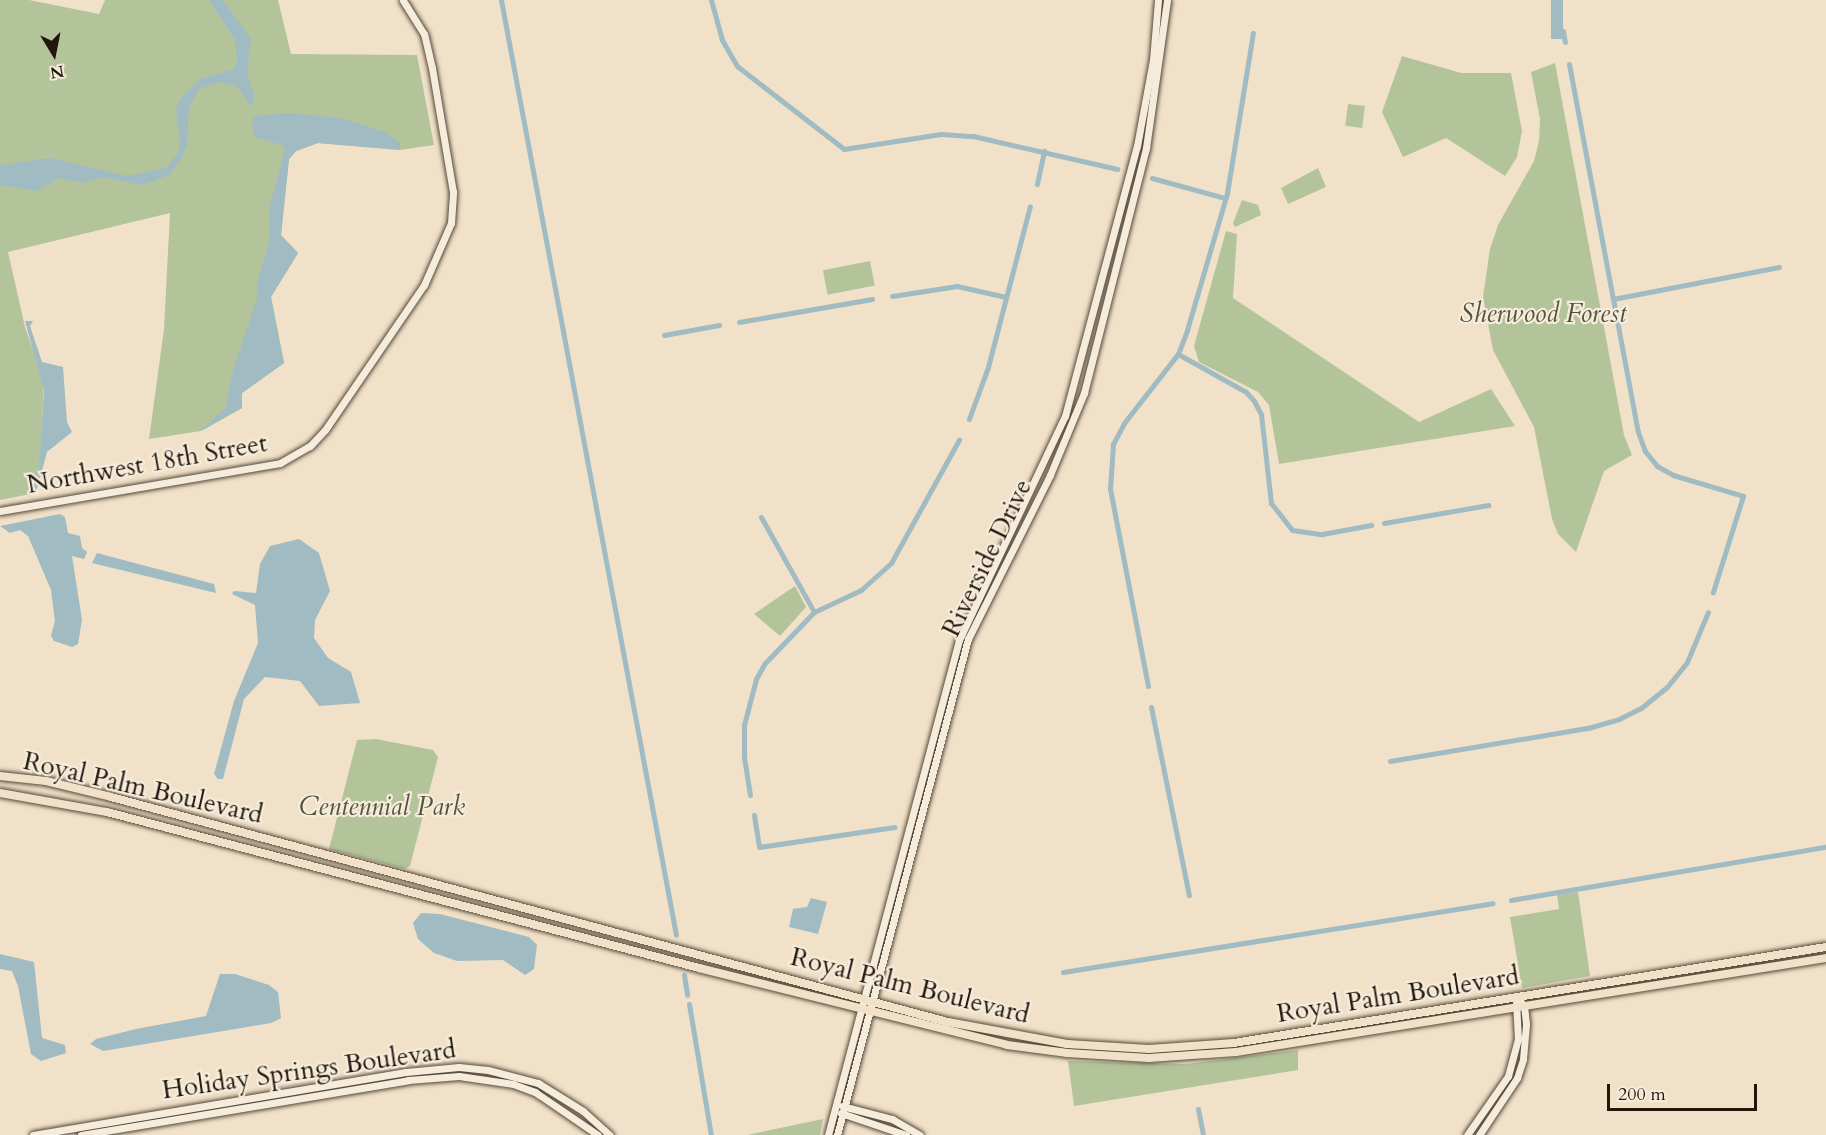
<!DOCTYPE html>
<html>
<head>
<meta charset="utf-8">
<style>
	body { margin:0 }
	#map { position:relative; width:1826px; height:1135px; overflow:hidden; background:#f1e1c9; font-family:Cardo,serif }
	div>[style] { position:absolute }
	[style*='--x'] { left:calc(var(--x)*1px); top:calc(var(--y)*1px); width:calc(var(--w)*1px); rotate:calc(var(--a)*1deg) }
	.green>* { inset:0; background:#b3c49b; transform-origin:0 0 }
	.water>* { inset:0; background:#a0bbc1; transform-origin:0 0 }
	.canal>* { height:5px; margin:-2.5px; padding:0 2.5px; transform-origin:2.5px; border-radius:2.5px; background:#a0bbc1 }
	.roads { filter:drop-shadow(0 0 2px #554939) drop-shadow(0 0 2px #554939) }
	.minor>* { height:7px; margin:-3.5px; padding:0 3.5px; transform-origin:3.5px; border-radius:3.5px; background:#f6ecdc }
	.major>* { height:8px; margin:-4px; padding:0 4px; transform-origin:4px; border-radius:4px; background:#f1e1c9 }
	span { translate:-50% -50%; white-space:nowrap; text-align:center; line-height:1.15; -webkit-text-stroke:4.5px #f6ecdc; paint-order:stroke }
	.park-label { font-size:26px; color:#54533c; font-style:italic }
	.street-label { font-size:26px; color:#211609 }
	.north { position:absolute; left:24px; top:24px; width:60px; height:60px; -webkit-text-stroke:4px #f6ecdc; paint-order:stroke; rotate:170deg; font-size:16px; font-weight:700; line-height:24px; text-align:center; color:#211609 }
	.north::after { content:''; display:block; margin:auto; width:21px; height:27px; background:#211609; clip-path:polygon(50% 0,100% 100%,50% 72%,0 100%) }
	.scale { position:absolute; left:1607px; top:1084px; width:150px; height:27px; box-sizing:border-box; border:3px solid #211609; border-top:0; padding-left:8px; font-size:18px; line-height:21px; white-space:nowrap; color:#211609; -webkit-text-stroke:4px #f6ecdc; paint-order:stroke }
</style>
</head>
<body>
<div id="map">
	<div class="green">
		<i style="clip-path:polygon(0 0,29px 0,99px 14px,105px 0,278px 0,291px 54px,417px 55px,434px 145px,400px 150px,318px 143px,296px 151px,289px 159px,281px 235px,298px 253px,271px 297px,284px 363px,242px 393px,242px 408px,201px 431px,149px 439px,164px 329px,170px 213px,8px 252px,25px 327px,44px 381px,40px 463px,31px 494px,0 500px)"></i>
		<i style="clip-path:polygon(1402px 56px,1461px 73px,1511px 73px,1522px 131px,1517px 157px,1505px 176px,1446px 138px,1403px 157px,1382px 112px)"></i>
		<i style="clip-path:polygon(1555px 63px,1624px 435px,1632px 455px,1604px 471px,1576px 552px,1558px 534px,1552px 519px,1534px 427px,1493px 350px,1483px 297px,1490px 249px,1498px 225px,1534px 161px,1539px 141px,1540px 119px,1531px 72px)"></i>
		<i style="left:1348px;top:104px;width:17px;height:22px;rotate:7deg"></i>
		<i style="clip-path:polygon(1318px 168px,1326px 187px,1288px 204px,1281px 188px)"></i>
		<i style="clip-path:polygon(1242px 200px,1258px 205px,1261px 215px,1235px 227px,1233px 223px)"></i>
		<i style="clip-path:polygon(1226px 231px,1237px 234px,1233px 298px,1419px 422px,1491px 389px,1515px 426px,1279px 464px,1269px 405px,1258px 392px,1199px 362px,1194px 346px)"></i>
		<i style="left:870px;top:261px;width:25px;height:48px;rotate:79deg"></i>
		<i style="clip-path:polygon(795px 586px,806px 607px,780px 636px,754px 614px)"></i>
		<i style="clip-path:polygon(376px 739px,433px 750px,438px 757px,410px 866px,405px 869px,329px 849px,357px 740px)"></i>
		<i style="clip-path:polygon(1578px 892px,1590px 976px,1522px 988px,1510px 917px,1559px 909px,1557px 895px)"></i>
		<i style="clip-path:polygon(1298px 1050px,1298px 1070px,1074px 1106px,1068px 1061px,1186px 1064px)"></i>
		<i style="clip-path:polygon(823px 1119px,820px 1135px,747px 1135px)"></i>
	</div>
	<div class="water">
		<i style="clip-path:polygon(209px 0,223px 0,251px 39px,247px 72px,254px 95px,252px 107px,236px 86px,219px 82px,199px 89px,189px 107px,187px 145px,180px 161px,169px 175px,151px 182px,141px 185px,103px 177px,82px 183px,59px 178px,36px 191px,0 185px,0 165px,50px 158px,127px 176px,166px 168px,178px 153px,180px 143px,176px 109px,181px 98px,200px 79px,234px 69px,237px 61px,235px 40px)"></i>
		<i style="left:1551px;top:0;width:12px;height:39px"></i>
		<i style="clip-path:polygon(288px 113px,340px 118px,385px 132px,400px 143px,400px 150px,318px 143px,296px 151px,289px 159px,281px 235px,298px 253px,271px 297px,284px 363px,242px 393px,242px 408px,201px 431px,226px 407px,232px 374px,257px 299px,258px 278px,269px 243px,269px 209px,285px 150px,283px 145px,255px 137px,252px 122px,254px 116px)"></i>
		<i style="clip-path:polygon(25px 321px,33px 321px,30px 326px,42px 362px,63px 367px,67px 422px,72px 432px,47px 452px,37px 489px,28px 497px,39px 467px,44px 390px)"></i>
		<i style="clip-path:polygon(60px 514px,65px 517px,68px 533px,80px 536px,82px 548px,87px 552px,84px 559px,72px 556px,82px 620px,78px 644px,72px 647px,54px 641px,51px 636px,55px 621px,51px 590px,28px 536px,20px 530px,10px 533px,0 526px)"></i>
		<i style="clip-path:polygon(299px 539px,319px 553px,330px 591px,315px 620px,314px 638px,328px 658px,351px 672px,360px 703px,319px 706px,300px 681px,265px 677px,244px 699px,223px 779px,218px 779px,214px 774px,234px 701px,258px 643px,255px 605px,232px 594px,234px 591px,256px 593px,260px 564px,270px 546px)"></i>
		<i style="clip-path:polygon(97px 553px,214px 584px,216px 593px,92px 563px)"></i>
		<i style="clip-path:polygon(811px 898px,827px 902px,818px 934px,789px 927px,793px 909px,807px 907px)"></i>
		<i style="clip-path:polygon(421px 913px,440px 914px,529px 937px,537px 945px,534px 969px,525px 975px,503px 960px,457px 961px,434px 953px,418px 939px,413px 923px)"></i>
		<i style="clip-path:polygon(0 954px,34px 962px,42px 1038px,65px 1045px,66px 1053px,41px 1061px,31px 1054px,18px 986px,12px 971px,0 969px)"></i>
		<i style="clip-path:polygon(220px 974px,235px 974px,269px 985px,278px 992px,281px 1018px,271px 1023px,103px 1051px,90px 1044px,96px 1039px,136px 1029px,206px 1016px)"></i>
	</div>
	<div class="canal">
		<i style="--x:501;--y:0;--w:951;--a:79.4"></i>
		<i style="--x:711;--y:0;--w:41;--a:74.6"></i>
		<i style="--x:722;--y:40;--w:30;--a:60"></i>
		<i style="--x:737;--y:66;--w:135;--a:37.8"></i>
		<i style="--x:844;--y:149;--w:98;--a:-8.8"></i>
		<i style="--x:941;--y:134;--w:32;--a:4"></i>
		<i style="--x:973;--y:136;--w:148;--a:12.9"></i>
		<i style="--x:1563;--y:31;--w:11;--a:80"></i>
		<i style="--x:1569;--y:64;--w:374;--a:79.4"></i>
		<i style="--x:1638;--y:432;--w:20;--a:70"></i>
		<i style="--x:1645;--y:451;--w:19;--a:51"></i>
		<i style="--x:1657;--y:466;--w:18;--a:29"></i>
		<i style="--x:1673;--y:475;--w:73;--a:16.7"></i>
		<i style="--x:1743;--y:496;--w:101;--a:107.4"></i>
		<i style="--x:1152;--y:178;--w:76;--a:15.3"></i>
		<i style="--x:1037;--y:184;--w:34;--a:-78"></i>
		<i style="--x:892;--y:296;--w:66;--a:-8.7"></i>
		<i style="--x:957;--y:286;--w:50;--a:12.7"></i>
		<i style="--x:1613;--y:299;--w:169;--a:-10.9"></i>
		<i style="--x:739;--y:322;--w:135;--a:-9.8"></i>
		<i style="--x:664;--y:335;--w:56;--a:-10.3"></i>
		<i style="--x:1178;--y:354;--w:78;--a:29.2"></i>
		<i style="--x:1246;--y:392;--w:12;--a:48"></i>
		<i style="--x:1254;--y:401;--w:15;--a:62"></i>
		<i style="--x:1261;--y:414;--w:90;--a:83.6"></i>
		<i style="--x:1271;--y:503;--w:34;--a:52"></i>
		<i style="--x:1292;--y:530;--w:30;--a:8"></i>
		<i style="--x:1322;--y:534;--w:50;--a:-10.4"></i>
		<i style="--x:969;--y:419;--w:55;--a:-69.9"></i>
		<i style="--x:988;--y:367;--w:166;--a:-75.4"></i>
		<i style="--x:761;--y:517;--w:109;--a:60.8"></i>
		<i style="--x:1384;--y:523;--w:106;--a:-9.8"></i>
		<i style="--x:1148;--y:686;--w:201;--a:-100.9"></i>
		<i style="--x:1110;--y:489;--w:45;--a:-86.2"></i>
		<i style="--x:1113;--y:444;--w:24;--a:-62"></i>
		<i style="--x:1124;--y:423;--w:88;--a:-52"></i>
		<i style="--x:1178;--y:354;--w:26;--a:-69"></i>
		<i style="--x:1187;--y:330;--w:143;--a:-73.7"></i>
		<i style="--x:1227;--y:193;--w:162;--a:-80.8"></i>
		<i style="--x:1151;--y:707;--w:192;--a:78.6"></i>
		<i style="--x:1390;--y:761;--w:201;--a:-9.5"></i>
		<i style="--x:1588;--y:728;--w:32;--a:-16"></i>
		<i style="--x:1619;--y:719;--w:25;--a:-27"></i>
		<i style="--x:1641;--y:708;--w:33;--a:-39"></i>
		<i style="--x:1667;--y:687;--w:32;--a:-51"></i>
		<i style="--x:1687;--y:662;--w:54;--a:-67.2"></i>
		<i style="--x:750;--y:795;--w:39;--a:-99"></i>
		<i style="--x:744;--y:756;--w:31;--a:-90"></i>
		<i style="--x:744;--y:725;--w:48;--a:-75.4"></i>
		<i style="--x:756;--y:679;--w:18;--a:-61"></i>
		<i style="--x:765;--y:663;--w:71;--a:-46.1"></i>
		<i style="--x:814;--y:612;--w:52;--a:-25.1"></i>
		<i style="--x:861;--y:590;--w:40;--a:-42"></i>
		<i style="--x:891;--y:563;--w:141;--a:-61.1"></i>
		<i style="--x:754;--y:815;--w:32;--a:81"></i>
		<i style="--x:759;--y:847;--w:137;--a:-8.4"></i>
		<i style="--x:1511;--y:900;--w:319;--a:-9.6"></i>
		<i style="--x:1063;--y:972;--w:435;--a:-9.1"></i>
		<i style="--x:684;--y:975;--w:20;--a:81"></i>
		<i style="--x:689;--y:1004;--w:133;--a:80.5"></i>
		<i style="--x:1198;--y:1109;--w:26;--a:79"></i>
	</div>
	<div class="roads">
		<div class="minor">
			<i style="--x:0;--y:511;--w:284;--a:-9.7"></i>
			<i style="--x:280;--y:463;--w:34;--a:-30"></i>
			<i style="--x:310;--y:446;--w:22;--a:-47"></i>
			<i style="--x:325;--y:430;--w:176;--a:-55.7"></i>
			<i style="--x:424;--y:285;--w:68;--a:-66.5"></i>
			<i style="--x:451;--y:223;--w:31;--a:-86"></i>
			<i style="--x:453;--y:192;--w:126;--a:-99.6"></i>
			<i style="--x:432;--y:68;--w:35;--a:-103"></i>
			<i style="--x:424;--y:34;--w:40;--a:-122"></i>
			<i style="--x:842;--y:1106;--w:52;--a:14.6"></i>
			<i style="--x:892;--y:1119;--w:32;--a:30"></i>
			<i style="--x:841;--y:1113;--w:69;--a:18.7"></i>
			<i style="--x:33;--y:1135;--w:378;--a:-9.6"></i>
			<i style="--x:406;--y:1072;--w:53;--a:-5.4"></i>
			<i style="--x:459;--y:1067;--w:29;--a:6"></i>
			<i style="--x:488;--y:1070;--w:52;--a:14.6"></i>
			<i style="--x:538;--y:1083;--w:53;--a:31.9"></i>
			<i style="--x:583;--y:1111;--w:36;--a:42"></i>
			<i style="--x:81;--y:1135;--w:332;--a:-9.5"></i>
			<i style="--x:408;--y:1080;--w:51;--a:-4.5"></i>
			<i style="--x:459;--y:1076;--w:55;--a:8.4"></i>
			<i style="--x:513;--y:1084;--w:23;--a:20"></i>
			<i style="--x:535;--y:1092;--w:76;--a:34.3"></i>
			<i style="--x:828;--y:1135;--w:512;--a:-75.18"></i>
			<i style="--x:959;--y:640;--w:248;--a:-64.7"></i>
			<i style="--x:1065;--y:416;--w:279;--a:-75.1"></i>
			<i style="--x:1137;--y:146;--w:87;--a:-79.5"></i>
			<i style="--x:1153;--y:60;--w:60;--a:-85.2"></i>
			<i style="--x:837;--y:1135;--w:513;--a:-75.21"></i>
			<i style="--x:968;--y:639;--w:183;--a:-63.4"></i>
			<i style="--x:1050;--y:475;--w:89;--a:-67.5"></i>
			<i style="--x:1084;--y:393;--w:253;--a:-75.8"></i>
			<i style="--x:1146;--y:148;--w:149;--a:-81.9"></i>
			<i style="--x:1467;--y:1135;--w:72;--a:-55.2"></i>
			<i style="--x:1508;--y:1076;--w:38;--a:-75"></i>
			<i style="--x:1518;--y:1039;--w:36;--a:-93"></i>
			<i style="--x:1479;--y:1135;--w:69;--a:-56.3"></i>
			<i style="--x:1517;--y:1078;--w:20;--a:-72"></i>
			<i style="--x:1523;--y:1059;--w:35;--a:-85"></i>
			<i style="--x:1526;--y:1024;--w:18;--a:-96"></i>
			<i style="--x:1524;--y:1006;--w:10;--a:-127"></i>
		</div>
		<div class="major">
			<i style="--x:0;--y:776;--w:46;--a:6.2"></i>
			<i style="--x:46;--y:781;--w:67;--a:13.8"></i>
			<i style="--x:111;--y:797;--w:867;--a:15.05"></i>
			<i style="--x:948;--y:1022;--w:121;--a:10.5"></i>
			<i style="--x:1067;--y:1044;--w:82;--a:3.5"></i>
			<i style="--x:1149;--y:1049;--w:85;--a:-4"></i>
			<i style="--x:1234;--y:1043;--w:600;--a:-9.21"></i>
			<i style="--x:0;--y:793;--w:109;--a:10.1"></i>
			<i style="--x:107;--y:812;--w:612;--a:14.76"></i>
			<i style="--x:699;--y:968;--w:317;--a:14"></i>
			<i style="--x:1007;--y:1045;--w:61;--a:7.6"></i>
			<i style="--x:1067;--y:1053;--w:82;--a:3.5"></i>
			<i style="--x:1149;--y:1058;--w:87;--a:-3.9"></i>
			<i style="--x:1236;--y:1052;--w:597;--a:-9.05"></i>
		</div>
	</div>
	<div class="park-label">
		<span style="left:1543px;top:314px">Sherwood Forest</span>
		<span style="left:382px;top:807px">Centennial Park</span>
	</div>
	<div class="street-label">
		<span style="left:147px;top:464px;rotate:-10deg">Northwest 18th Street</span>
		<span style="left:987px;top:558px;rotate:-64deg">Riverside Drive</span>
		<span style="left:143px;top:788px;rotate:13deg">Royal Palm Boulevard</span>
		<span style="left:910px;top:986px;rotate:14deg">Royal Palm Boulevard</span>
		<span style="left:1398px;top:995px;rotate:-9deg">Royal Palm Boulevard</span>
		<span style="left:309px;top:1070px;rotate:-8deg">Holiday Springs Boulevard</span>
	</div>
	<div class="north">N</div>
	<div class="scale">200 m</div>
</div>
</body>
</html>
